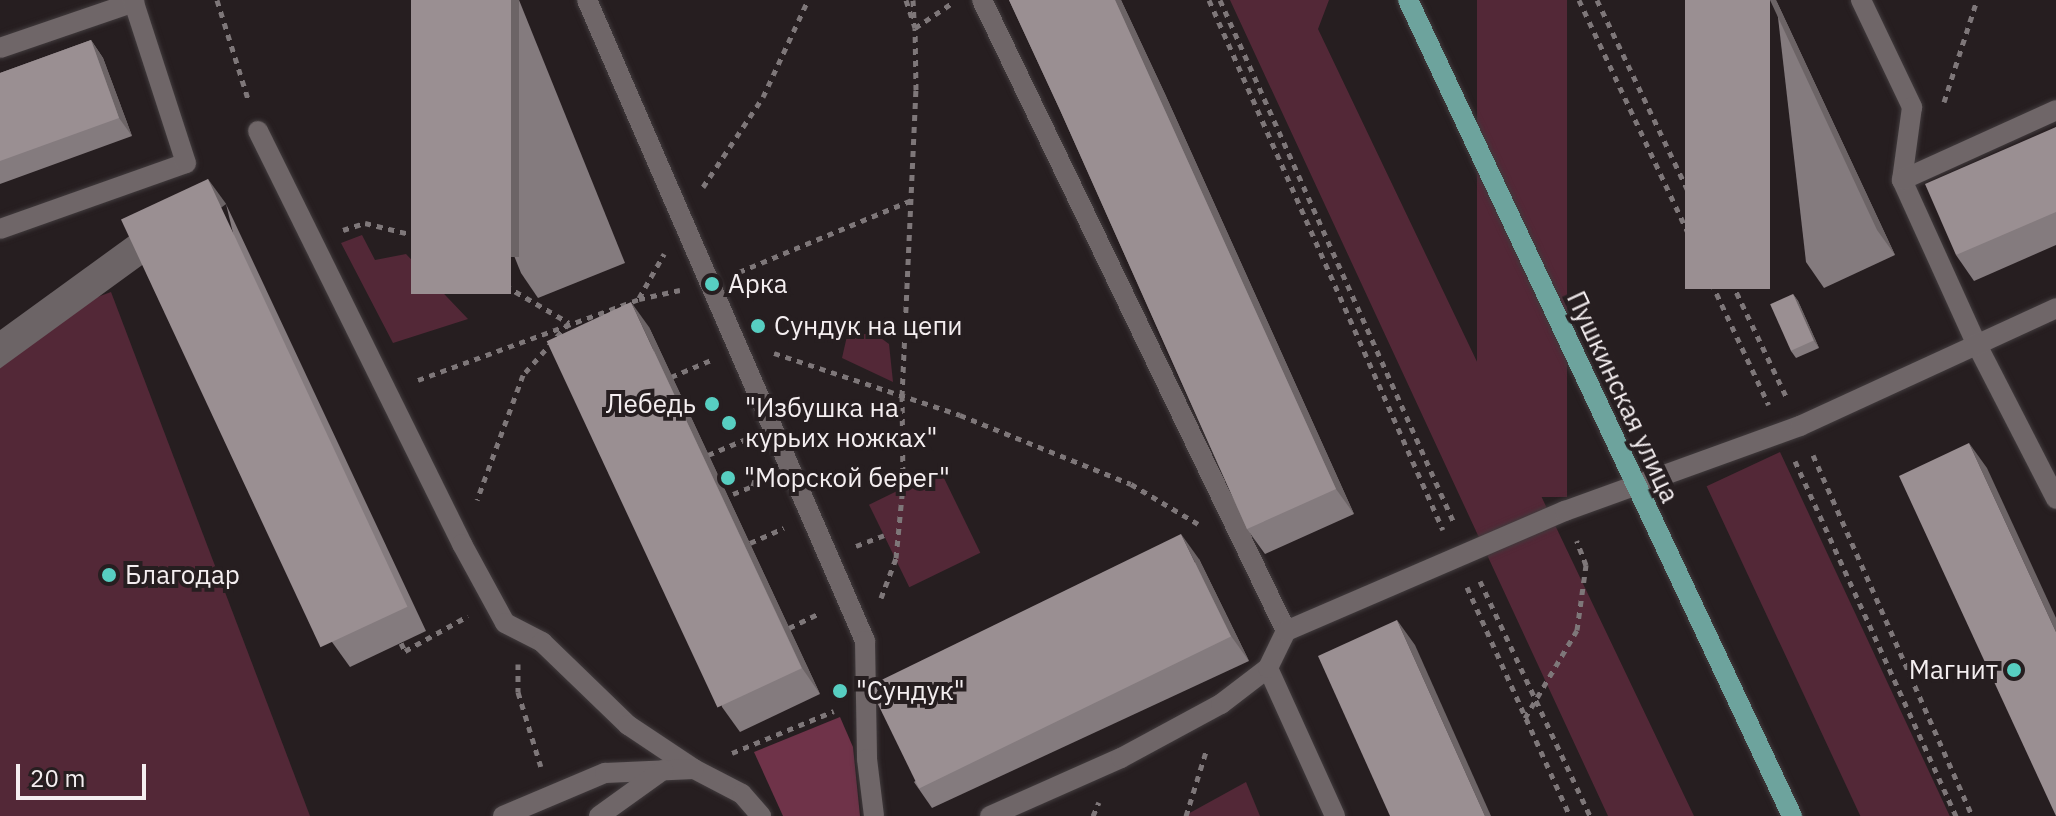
<!DOCTYPE html>
<html>
<head>
<meta charset="utf-8">
<style>
	body { margin:0 }
	#map { position:relative; width:2056px; height:816px; overflow:hidden; background:#261e20; font-family:"IBM Plex Sans",sans-serif }
	div>[style] { position:absolute }
	[style*='--x'] { left:calc(var(--x)*1px); top:calc(var(--y)*1px); width:calc(var(--w)*1px); rotate:calc(var(--a)*1deg) }
	.green>* { inset:0; background:#532837; transform-origin:0 0 }
	.forest>* { inset:0; background:#6f3349 }
	.path>* { height:5px; margin-top:-2.5px; transform-origin:0; background:repeating-linear-gradient(90deg,#7e7779 0 6px,transparent 0 12px) }
	.roads { filter:drop-shadow(0 0 2px #413b3d) drop-shadow(0 0 2px #413b3d) }
	.service>* { height:20px; margin:-10px; padding:0 10px; transform-origin:10px; border-radius:10px; background:#6f6668 }
	.primary>* { height:20px; margin:-10px; padding:0 10px; transform-origin:10px; border-radius:10px; background:#6da39d }
	.wall>* { inset:0; background:#847b7e }
	.shaded-wall>* { inset:0; background:#6c6466; transform-origin:0 0 }
	.building>* { inset:0; background:#9a8f92; transform-origin:0 0 }
	.dots>* { width:22px; height:22px; translate:-50% -50%; box-sizing:border-box; border:4px solid #261e20; border-radius:50% }
	span { translate:-50% -50%; white-space:nowrap; text-align:center; line-height:1.15; -webkit-text-stroke:8px #261e20; paint-order:stroke }
	.poi-label { font-size:26px; color:#f4eef0 }
	.left { translate:0 -50%; text-align:left }
	.right { translate:-100% -50%; text-align:right }
	.street-label { font-size:26px; color:#f4eef0 }
	.scale { position:absolute; left:16px; top:764px; width:130px; height:36px; box-sizing:border-box; border:4px solid #f4eef0; border-top:0; padding-left:10px; font-size:24px; line-height:28px; white-space:nowrap; color:#f4eef0; -webkit-text-stroke:6px #261e20; paint-order:stroke }
</style>
</head>
<body>
<div id="map">
	<div class="green">
		<i style="clip-path:polygon(1230px 0,1329px 0,1318px 29px,1694px 816px,1608px 816px)"></i>
		<i style="left:1477px;top:0;width:90px;height:497px"></i>
		<i style="clip-path:polygon(362px 235px,375px 260px,406px 254px,468px 319px,393px 343px,341px 243px)"></i>
		<i style="clip-path:polygon(111px 292px,310px 816px,0 816px,0 333px)"></i>
		<i style="clip-path:polygon(874px 333px,889px 344px,893px 382px,842px 358px,847px 336px)"></i>
		<i style="left:1780px;top:452px;width:402px;height:81px;rotate:65deg"></i>
		<i style="left:940px;top:470px;width:92px;height:79px;rotate:64deg"></i>
		<i style="clip-path:polygon(1246px 782px,1260px 816px,1186px 816px,1186px 815px)"></i>
	</div>
	<div class="forest">
		<i style="clip-path:polygon(840px 717px,853px 747px,860px 816px,783px 816px,754px 752px)"></i>
	</div>
	<div class="path">
		<i style="--x:217;--y:0;--w:107;--a:72.6"></i>
		<i style="--x:906;--y:0;--w:29;--a:72"></i>
		<i style="--x:913;--y:0;--w:19;--a:87"></i>
		<i style="--x:1209;--y:0;--w:579;--a:66.18"></i>
		<i style="--x:1220;--y:0;--w:575;--a:65.89"></i>
		<i style="--x:1579;--y:0;--w:447;--a:64.9"></i>
		<i style="--x:1597;--y:0;--w:441;--a:64.5"></i>
		<i style="--x:1944;--y:102;--w:107;--a:-72.1"></i>
		<i style="--x:703;--y:187;--w:108;--a:-56.3"></i>
		<i style="--x:763;--y:97;--w:107;--a:-65.1"></i>
		<i style="--x:343;--y:230;--w:23;--a:-18"></i>
		<i style="--x:365;--y:223;--w:59;--a:13.8"></i>
		<i style="--x:422;--y:237;--w:170;--a:30.3"></i>
		<i style="--x:569;--y:323;--w:69;--a:131.5"></i>
		<i style="--x:523;--y:375;--w:133;--a:110.2"></i>
		<i style="--x:739;--y:272;--w:187;--a:-22.6"></i>
		<i style="--x:639;--y:298;--w:51;--a:-60.4"></i>
		<i style="--x:774;--y:353;--w:196;--a:18.4"></i>
		<i style="--x:960;--y:415;--w:184;--a:22"></i>
		<i style="--x:1131;--y:484;--w:78;--a:30.8"></i>
		<i style="--x:671;--y:377;--w:43;--a:-23"></i>
		<i style="--x:418;--y:380;--w:235;--a:-20.1"></i>
		<i style="--x:639;--y:299;--w:42;--a:-12.4"></i>
		<i style="--x:708;--y:455;--w:41;--a:-22.8"></i>
		<i style="--x:1813;--y:455;--w:394;--a:66.2"></i>
		<i style="--x:1795;--y:461;--w:390;--a:65.6"></i>
		<i style="--x:733;--y:494;--w:22;--a:-22"></i>
		<i style="--x:753;--y:486;--w:14;--a:-73"></i>
		<i style="--x:750;--y:543;--w:37;--a:-24"></i>
		<i style="--x:856;--y:546;--w:30;--a:-21"></i>
		<i style="--x:1480;--y:581;--w:259;--a:64.9"></i>
		<i style="--x:1467;--y:587;--w:251;--a:65.8"></i>
		<i style="--x:881;--y:598;--w:43;--a:-69.4"></i>
		<i style="--x:896;--y:558;--w:73;--a:-84.5"></i>
		<i style="--x:903;--y:485;--w:89;--a:-90.6"></i>
		<i style="--x:902;--y:396;--w:306;--a:-87.4"></i>
		<i style="--x:916;--y:90;--w:62;--a:-90.9"></i>
		<i style="--x:915;--y:28;--w:45;--a:-34"></i>
		<i style="--x:789;--y:628;--w:32;--a:-26"></i>
		<i style="--x:401;--y:643;--w:9;--a:63"></i>
		<i style="--x:405;--y:651;--w:72;--a:-29.1"></i>
		<i style="--x:518;--y:664;--w:28;--a:90"></i>
		<i style="--x:518;--y:692;--w:78;--a:73"></i>
		<i style="--x:1525;--y:718;--w:102;--a:-59.4"></i>
		<i style="--x:1577;--y:630;--w:66;--a:-82.1"></i>
		<i style="--x:1586;--y:565;--w:26;--a:-111"></i>
		<i style="--x:732;--y:753;--w:110;--a:-22.4"></i>
		<i style="--x:1093;--y:816;--w:15;--a:-67"></i>
		<i style="--x:1186;--y:816;--w:71;--a:-72.8"></i>
	</div>
	<div class="roads">
		<div class="service">
			<i style="--x:587;--y:0;--w:699;--a:66.55"></i>
			<i style="--x:865;--y:641;--w:118;--a:89"></i>
			<i style="--x:867;--y:759;--w:57;--a:83"></i>
			<i style="--x:982;--y:0;--w:700;--a:64.28"></i>
			<i style="--x:1861;--y:0;--w:119;--a:64.5"></i>
			<i style="--x:1912;--y:107;--w:74;--a:97.8"></i>
			<i style="--x:1902;--y:180;--w:181;--a:65.6"></i>
			<i style="--x:1977;--y:345;--w:173;--a:62.8"></i>
			<i style="--x:0;--y:48;--w:142;--a:-18.9"></i>
			<i style="--x:258;--y:131;--w:461;--a:63.7"></i>
			<i style="--x:462;--y:544;--w:90;--a:61.4"></i>
			<i style="--x:505;--y:623;--w:42;--a:27.2"></i>
			<i style="--x:542;--y:642;--w:120;--a:44"></i>
			<i style="--x:628;--y:725;--w:79;--a:33.7"></i>
			<i style="--x:694;--y:769;--w:54;--a:27.5"></i>
			<i style="--x:742;--y:794;--w:29;--a:49"></i>
			<i style="--x:1902;--y:180;--w:169;--a:-24.4"></i>
			<i style="--x:0;--y:229;--w:197;--a:-19.5"></i>
			<i style="--x:186;--y:163;--w:171;--a:-108"></i>
			<i style="--x:503;--y:816;--w:111;--a:-22.9"></i>
			<i style="--x:605;--y:773;--w:89;--a:-2.6"></i>
			<i style="--x:599;--y:816;--w:79;--a:-35.7"></i>
			<i style="--x:990;--y:816;--w:143;--a:-23.9"></i>
			<i style="--x:1121;--y:758;--w:114;--a:-28.4"></i>
			<i style="--x:1221;--y:704;--w:59;--a:-37.5"></i>
			<i style="--x:1335;--y:816;--w:162;--a:-114.4"></i>
			<i style="--x:1268;--y:668;--w:41;--a:-64.1"></i>
			<i style="--x:1286;--y:631;--w:304;--a:-23.3"></i>
			<i style="--x:1565;--y:511;--w:250;--a:-19.9"></i>
			<i style="--x:1800;--y:426;--w:282;--a:-24.7"></i>
		</div>
		<div class="primary">
			<i style="--x:1408;--y:0;--w:902;--a:64.8"></i>
		</div>
	</div>
	<div class="wall">
		<i style="clip-path:polygon(411px 0,519px 0,625px 263px,538px 298px,521px 273px)"></i>
		<i style="clip-path:polygon(1009px 0,1121px 0,1165px 94px,1354px 514px,1265px 554px,1247px 529px,1060px 110px)"></i>
		<i style="clip-path:polygon(1776px 0,1895px 255px,1824px 288px,1806px 262px)"></i>
		<i style="clip-path:polygon(91px 40px,103px 58px,132px 136px,0 184px,0 73px)"></i>
		<i style="clip-path:polygon(2056px 127px,2056px 245px,1974px 281px,1956px 255px)"></i>
		<i style="clip-path:polygon(226px 204px,426px 631px,350px 667px,332px 642px)"></i>
		<i style="clip-path:polygon(1793px 294px,1798px 301px,1819px 348px,1796px 358px,1791px 351px)"></i>
		<i style="clip-path:polygon(649px 327px,820px 694px,740px 732px,722px 707px)"></i>
		<i style="clip-path:polygon(1199px 559px,1249px 661px,932px 808px,914px 782px)"></i>
	</div>
	<div class="shaded-wall">
		<i style="left:511px;top:0;width:8px;height:257px"></i>
		<i style="clip-path:polygon(1115px 0,1121px 0,1165px 94px,1354px 514px,1336px 489px)"></i>
		<i style="clip-path:polygon(1770px 0,1776px 0,1895px 255px,1877px 230px)"></i>
		<i style="clip-path:polygon(91px 40px,103px 58px,132px 136px,119px 118px)"></i>
		<i style="left:208px;top:179px;width:31px;height:472px;rotate:54deg"></i>
		<i style="clip-path:polygon(1793px 294px,1798px 301px,1819px 348px,1814px 341px)"></i>
		<i style="clip-path:polygon(631px 302px,649px 327px,820px 694px,802px 668px)"></i>
		<i style="clip-path:polygon(1969px 443px,1987px 468px,2056px 618px,2056px 632px)"></i>
		<i style="clip-path:polygon(1181px 534px,1199px 559px,1249px 661px,1231px 636px)"></i>
		<i style="clip-path:polygon(1397px 620px,1415px 645px,1491px 816px,1485px 816px)"></i>
	</div>
	<div class="building">
		<i style="left:411px;top:0;width:100px;height:294px"></i>
		<i style="clip-path:polygon(1009px 0,1115px 0,1336px 489px,1247px 529px,1060px 110px)"></i>
		<i style="left:1685px;top:0;width:85px;height:289px"></i>
		<i style="clip-path:polygon(91px 40px,119px 118px,0 161px,0 73px)"></i>
		<i style="clip-path:polygon(2056px 127px,2056px 212px,1956px 255px,1925px 184px)"></i>
		<i style="left:208px;top:179px;width:472px;height:96px;rotate:65deg"></i>
		<i style="left:1793px;top:294px;width:51px;height:25px;rotate:66deg"></i>
		<i style="left:631px;top:302px;width:404px;height:93px;rotate:65deg"></i>
		<i style="clip-path:polygon(1969px 443px,2056px 632px,2056px 816px,1899px 476px)"></i>
		<i style="left:1181px;top:534px;width:114px;height:347px;rotate:64deg"></i>
		<i style="clip-path:polygon(1397px 620px,1485px 816px,1390px 816px,1318px 656px)"></i>
	</div>
	<div class="dots">
		<i style="left:712px;top:284px;background:#57cec1"></i>
		<i style="left:758px;top:326px;background:#57cec1"></i>
		<i style="left:712px;top:404px;background:#57cec1"></i>
		<i style="left:729px;top:423px;background:#57cec1"></i>
		<i style="left:728px;top:478px;background:#57cec1"></i>
		<i style="left:109px;top:575px;background:#57cec1"></i>
		<i style="left:2014px;top:670px;background:#57cec1"></i>
		<i style="left:840px;top:691px;background:#57cec1"></i>
	</div>
	<div class="poi-label">
		<span class="left" style="left:728px;top:284px">Арка</span>
		<span class="left" style="left:774px;top:326px">Сундук на цепи</span>
		<span class="right" style="left:696px;top:404px">Лебедь</span>
		<span class="left" style="left:745px;top:423px">"Избушка на<br>курьих ножках"</span>
		<span class="left" style="left:744px;top:478px">"Морской берег"</span>
		<span class="left" style="left:125px;top:575px">Благодар</span>
		<span class="right" style="left:1998px;top:670px">Магнит</span>
		<span class="left" style="left:856px;top:691px">"Сундук"</span>
	</div>
	<div class="street-label">
		<span style="left:1623px;top:397px;rotate:65deg">Пушкинская улица</span>
	</div>
	<div class="scale">20 m</div>
</div>
</body>
</html>
